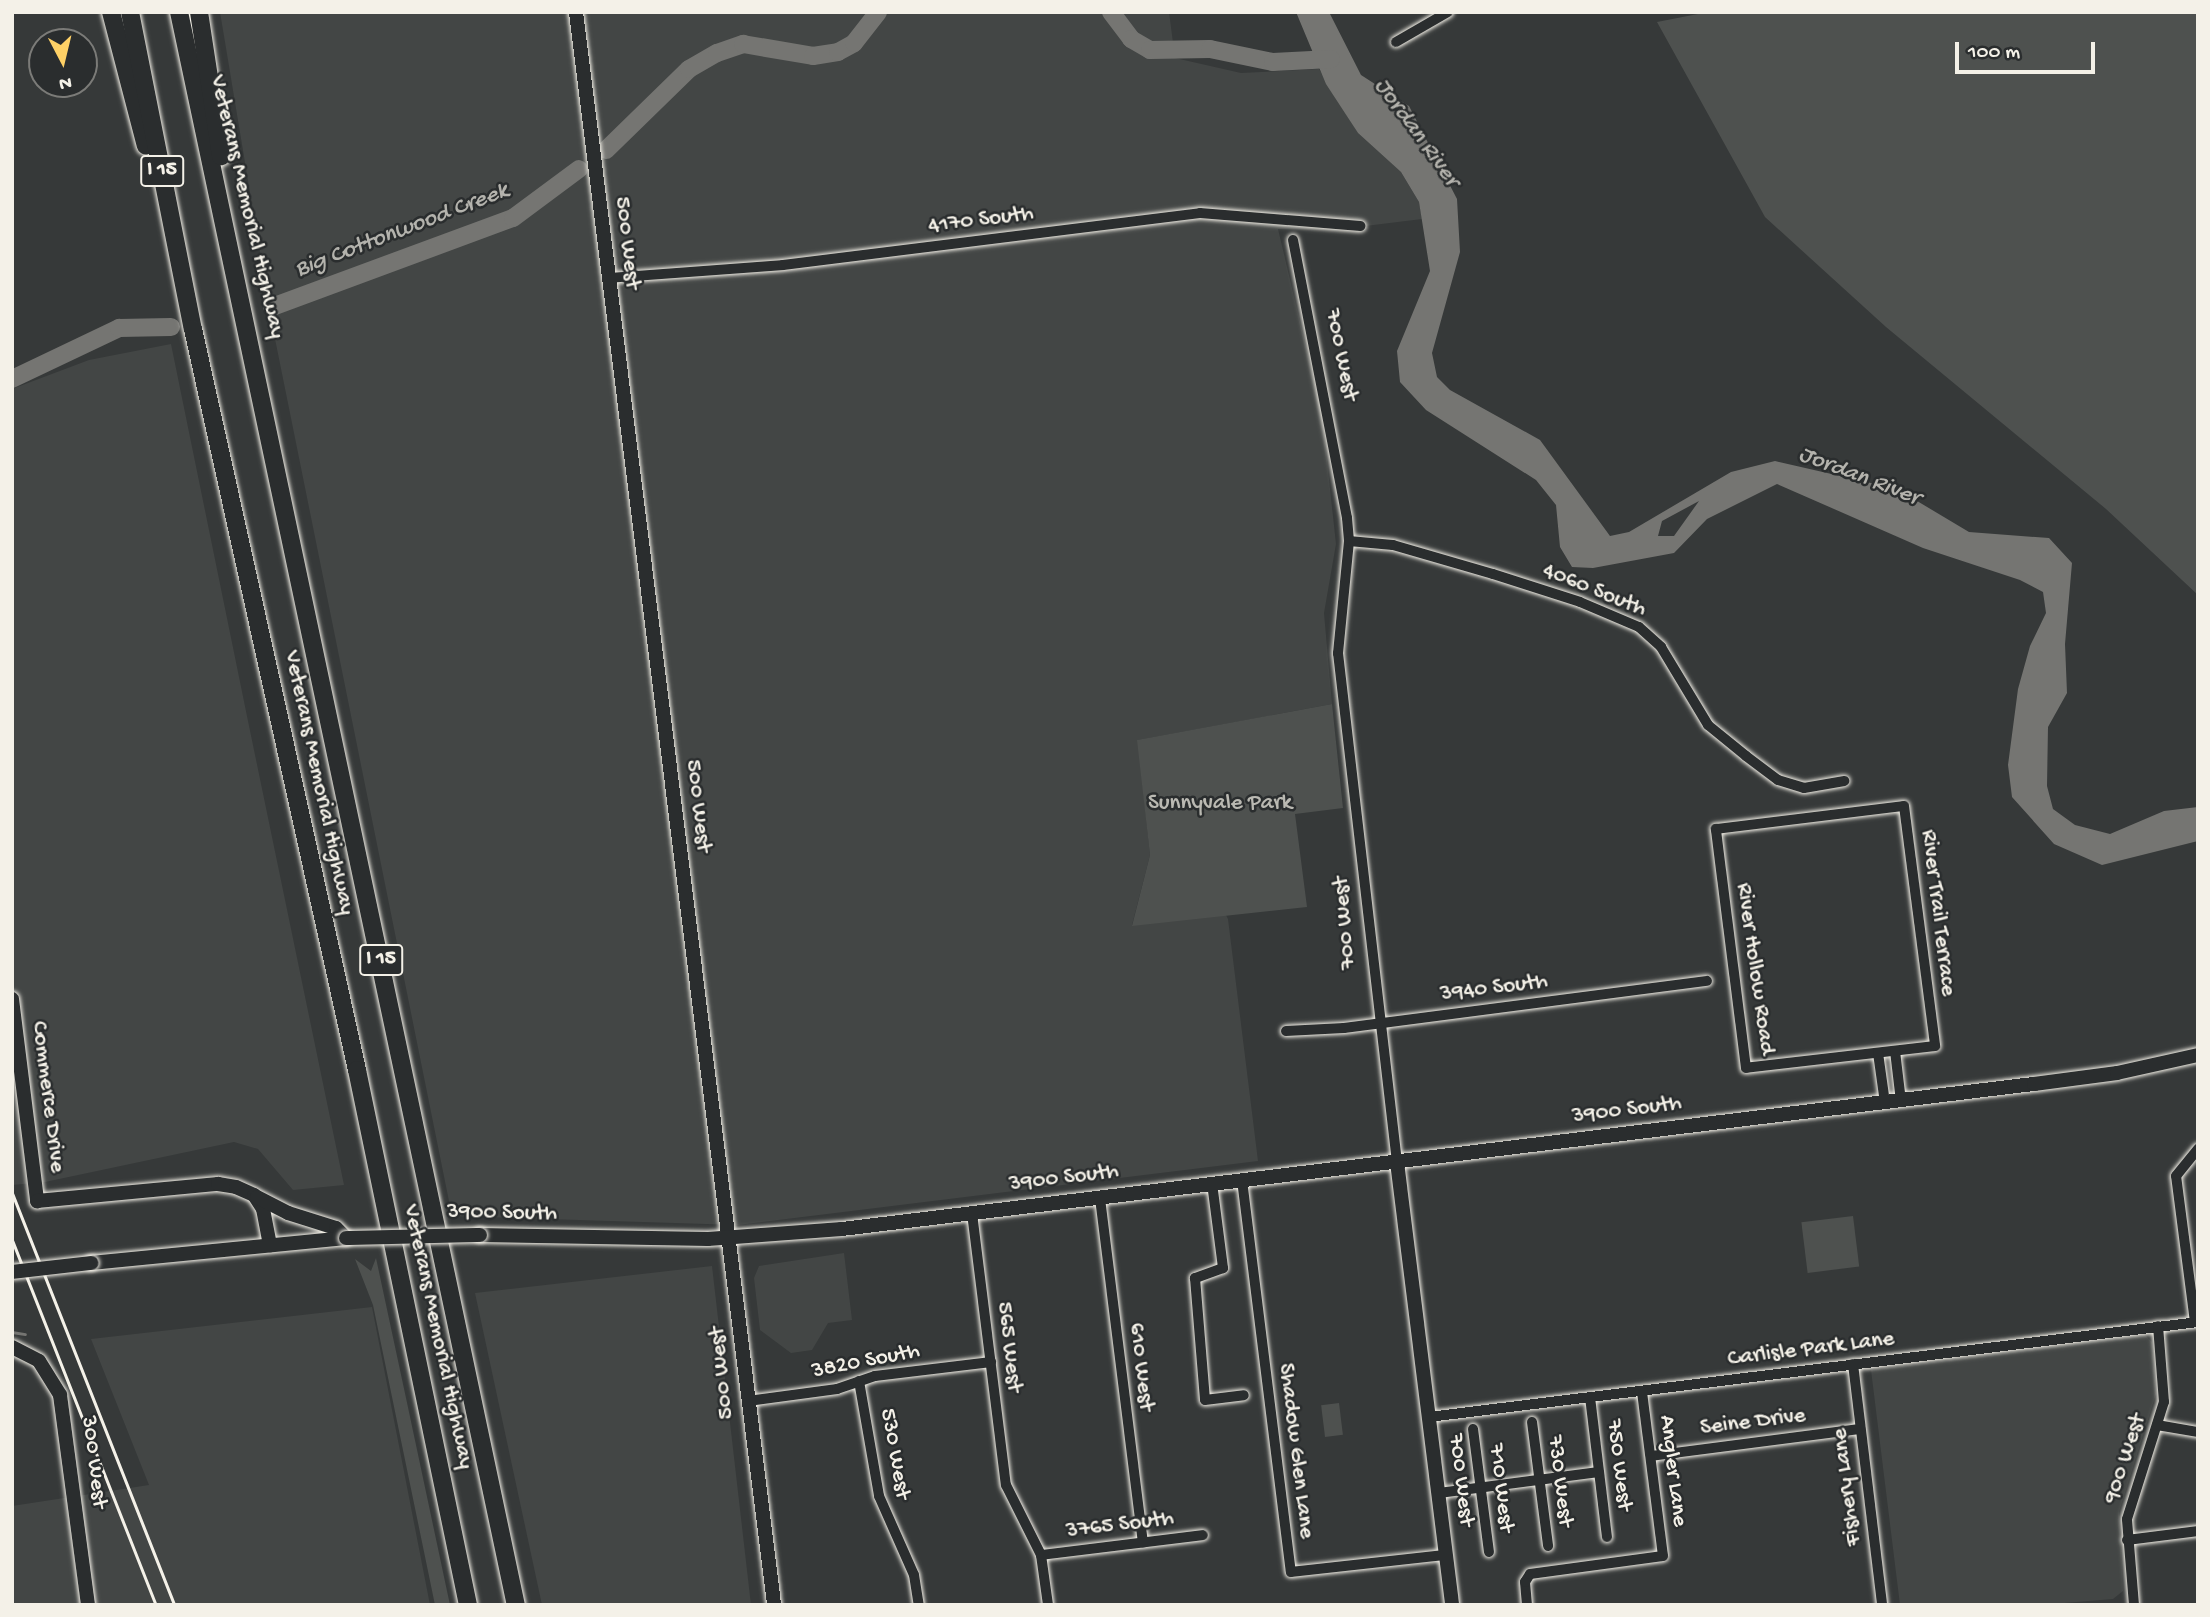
<!DOCTYPE html>
<html>
<head>
<meta charset="utf-8">
<style>
	body { margin:0 }
	#map { position:relative; width:2210px; height:1617px; overflow:hidden; background:#363939; font-family:"Gochi Hand",sans-serif }
	div>[style] { position:absolute }
	[style*='--x'] { left:calc(var(--x)*1px); top:calc(var(--y)*1px); width:calc(var(--w)*1px); rotate:calc(var(--a)*1deg) }
	.built>* { inset:0; background:#434645 }
	.green>* { inset:0; background:#4e514f; transform-origin:0 0 }
	.water>* { inset:0; background:#757572 }
	.stream>* { height:2.5px; margin:-1.25px; padding:0 1.25px; transform-origin:1.25px; border-radius:1.25px; background:#757572 }
	.river>* { height:18px; margin:-9px; padding:0 9px; transform-origin:9px; border-radius:9px; background:#757572 }
	.roads { filter:drop-shadow(0 0 2px #f4f1e8) drop-shadow(0 0 2px #f4f1e8) }
	.street>* { height:10px; margin:-5px; padding:0 5px; transform-origin:5px; border-radius:5px; background:#2a2d2e }
	.secondary>* { height:14px; margin:-7px; padding:0 7px; transform-origin:7px; border-radius:7px; background:#2a2d2e }
	.highway>* { height:18px; margin:-9px; padding:0 9px; transform-origin:9px; border-radius:9px; background:#2a2d2e }
	.rail>* { height:2.5px; margin:-1.25px; padding:0 1.25px; transform-origin:1.25px; border-radius:1.25px; background:#f4f1e8 }
	.bridges { filter:drop-shadow(0 0 2px #f4f1e8) drop-shadow(0 0 2px #f4f1e8) }
	.secondary-bridge>* { height:14px; margin:-7px; padding:0 7px; transform-origin:7px; border-radius:7px; background:#2a2d2e }
	span { translate:-50% -50%; white-space:nowrap; text-align:center; line-height:1.15; -webkit-text-stroke:5px #2a2d2e; paint-order:stroke }
	.shield-label span { padding:2px 5px; background:#2a2d2e; border:2px solid; border-radius:5px; -webkit-text-stroke-width:0 }
	.shield-label { font-size:21px; color:#f4f1e8; font-weight:700 }
	.street-label { font-size:23px; color:#f4f1e8 }
	.park-label { font-size:23px; color:#bab9b2 }
	.water-label { font-size:24px; color:#b4b3ad; font-style:italic }
	.frame { position:absolute; inset:0; border:14px solid #f4f1e8; pointer-events:none }
	.north { position:absolute; left:28px; top:28px; width:70px; height:70px; box-sizing:border-box; background:#2a2d2e; border:2px solid #7b7b78; border-radius:50%; rotate:173deg; font-size:19px; font-weight:700; line-height:28px; text-align:center; color:#f4f1e8 }
	.north::after { content:''; display:block; margin:auto; width:24px; height:32px; background:#ffd166; clip-path:polygon(50% 0,100% 100%,50% 72%,0 100%) }
	.scale { position:absolute; left:1955px; top:42px; width:140px; height:32px; box-sizing:border-box; border:4px solid #f4f1e8; border-top:0; padding-left:9px; font-size:21px; line-height:24px; white-space:nowrap; color:#f4f1e8; -webkit-text-stroke:5px #2a2d2e; paint-order:stroke }
</style>
</head>
<body>
<div id="map">
	<div class="built">
		<i style="clip-path:polygon(220px 12px,1169px 12px,1175px 58px,1241px 73px,1319px 69px,1358px 133px,1401px 172px,1419px 202px,1422px 219px,1333px 230px,1278px 229px,1322px 415px,1336px 544px,1324px 613px,1332px 704px,1138px 740px,1150px 855px,1132px 925px,1225px 913px,1228px 919px,1258px 1161px,738px 1225px,452px 1216px,271px 319px)"></i>
		<i style="clip-path:polygon(171px 344px,248px 721px,344px 1185px,293px 1190px,258px 1149px,234px 1142px,45px 1182px,12px 1185px,12px 389px,89px 360px)"></i>
		<i style="clip-path:polygon(844px 1253px,852px 1320px,828px 1323px,812px 1350px,791px 1353px,760px 1330px,754px 1278px,759px 1266px)"></i>
		<i style="clip-path:polygon(712px 1266px,751px 1605px,542px 1605px,475px 1293px)"></i>
		<i style="clip-path:polygon(372px 1307px,430px 1605px,12px 1605px,12px 1506px,149px 1485px,91px 1339px)"></i>
		<i style="clip-path:polygon(2145px 1335px,2152px 1342px,2156px 1394px,2119px 1512px,2123px 1591px,2113px 1599px,2040px 1605px,1900px 1605px,1871px 1370px)"></i>
	</div>
	<div class="green">
		<i style="clip-path:polygon(1708px 12px,2198px 12px,2198px 595px,2106px 509px,1886px 327px,1765px 217px,1657px 22px)"></i>
		<i style="clip-path:polygon(1332px 704px,1343px 808px,1295px 814px,1307px 907px,1132px 926px,1150px 855px,1137px 740px)"></i>
		<i style="left:1853px;top:1216px;width:51px;height:52px;rotate:83deg"></i>
		<i style="clip-path:polygon(376px 1258px,406px 1398px,450px 1605px,435px 1605px,373px 1305px,355px 1259px,371px 1271px)"></i>
		<i style="left:1339px;top:1403px;width:32px;height:18px;rotate:83deg"></i>
	</div>
	<div class="water">
		<i style="clip-path:polygon(evenodd,1296px 12px,1329px 12px,1361px 75px,1409px 106px,1457px 199px,1460px 252px,1432px 353px,1437px 377px,1450px 390px,1540px 440px,1610px 536px,1629px 532px,1731px 472px,1775px 461px,1897px 489px,1969px 532px,2049px 538px,2072px 563px,2065px 644px,2067px 693px,2048px 727px,2047px 786px,2053px 809px,2075px 825px,2110px 834px,2164px 811px,2198px 807px,2198px 841px,2102px 865px,2054px 844px,2012px 797px,2008px 765px,2018px 689px,2030px 646px,2046px 613px,2043px 592px,2020px 580px,1923px 548px,1777px 484px,1707px 519px,1674px 553px,1593px 568px,1572px 567px,1560px 547px,1556px 505px,1536px 480px,1426px 410px,1400px 382px,1397px 351px,1430px 271px,1419px 202px,1401px 172px,1358px 133px,1326px 84px,1296px 12px,1699px 501px,1674px 536px,1658px 536px,1662px 521px,1699px 501px)"></i>
	</div>
	<div class="stream">
		<i style="--x:12;--y:1332;--w:13;--a:9"></i>
	</div>
	<div class="river">
		<i style="--x:1111;--y:12;--w:34;--a:53"></i>
		<i style="--x:1131;--y:39;--w:22;--a:30"></i>
		<i style="--x:1150;--y:50;--w:60;--a:-1"></i>
		<i style="--x:1210;--y:49;--w:64;--a:11.7"></i>
		<i style="--x:1273;--y:62;--w:58;--a:-3"></i>
		<i style="--x:606;--y:150;--w:116;--a:-44.3"></i>
		<i style="--x:689;--y:69;--w:32;--a:-30"></i>
		<i style="--x:717;--y:53;--w:28;--a:-19"></i>
		<i style="--x:743;--y:44;--w:71;--a:9.7"></i>
		<i style="--x:813;--y:56;--w:25;--a:-9"></i>
		<i style="--x:838;--y:52;--w:18;--a:-29"></i>
		<i style="--x:854;--y:43;--w:39;--a:-52"></i>
		<i style="--x:272;--y:307;--w:257;--a:-20.3"></i>
		<i style="--x:513;--y:218;--w:82;--a:-36.6"></i>
		<i style="--x:12;--y:379;--w:119;--a:-25.5"></i>
		<i style="--x:119;--y:328;--w:52;--a:-1.1"></i>
	</div>
	<div class="roads">
		<div class="street">
			<i style="--x:1396;--y:42;--w:60;--a:-30"></i>
			<i style="--x:1293;--y:240;--w:283;--a:79"></i>
			<i style="--x:1347;--y:518;--w:23;--a:85"></i>
			<i style="--x:1349;--y:541;--w:113;--a:95.6"></i>
			<i style="--x:1338;--y:653;--w:512;--a:83.39"></i>
			<i style="--x:608;--y:278;--w:175;--a:-4.2"></i>
			<i style="--x:783;--y:265;--w:420;--a:-7.1"></i>
			<i style="--x:1200;--y:213;--w:161;--a:4.6"></i>
			<i style="--x:1349;--y:541;--w:44;--a:5.2"></i>
			<i style="--x:1393;--y:545;--w:104;--a:16.2"></i>
			<i style="--x:1493;--y:574;--w:91;--a:17.8"></i>
			<i style="--x:1580;--y:602;--w:64;--a:23"></i>
			<i style="--x:1639;--y:627;--w:30;--a:42"></i>
			<i style="--x:1661;--y:647;--w:91;--a:58.9"></i>
			<i style="--x:1708;--y:725;--w:49;--a:39.2"></i>
			<i style="--x:1746;--y:756;--w:40;--a:37"></i>
			<i style="--x:1778;--y:780;--w:27;--a:17"></i>
			<i style="--x:1804;--y:788;--w:41;--a:-9.9"></i>
			<i style="--x:1904;--y:806;--w:242;--a:82.6"></i>
			<i style="--x:1935;--y:1046;--w:190;--a:173.4"></i>
			<i style="--x:1746;--y:1068;--w:241;--a:-97.2"></i>
			<i style="--x:1716;--y:829;--w:189;--a:-7"></i>
			<i style="--x:1286;--y:1031;--w:58;--a:-3"></i>
			<i style="--x:1344;--y:1028;--w:366;--a:-7.4"></i>
			<i style="--x:1895;--y:1051;--w:50;--a:83.2"></i>
			<i style="--x:1878;--y:1053;--w:50;--a:82"></i>
			<i style="--x:1242;--y:1180;--w:395;--a:82.9"></i>
			<i style="--x:1291;--y:1572;--w:156;--a:-6.3"></i>
			<i style="--x:1212;--y:1183;--w:86;--a:82.6"></i>
			<i style="--x:1223;--y:1268;--w:30;--a:160"></i>
			<i style="--x:1195;--y:1278;--w:122;--a:85.3"></i>
			<i style="--x:1205;--y:1400;--w:39;--a:-7"></i>
			<i style="--x:1100;--y:1198;--w:347;--a:82.9"></i>
			<i style="--x:972;--y:1213;--w:274;--a:82.9"></i>
			<i style="--x:1006;--y:1485;--w:78;--a:63.4"></i>
			<i style="--x:1041;--y:1555;--w:50;--a:82"></i>
			<i style="--x:2195;--y:1322;--w:147;--a:-97.4"></i>
			<i style="--x:2176;--y:1176;--w:35;--a:-51"></i>
			<i style="--x:1853;--y:1364;--w:243;--a:83.1"></i>
			<i style="--x:859;--y:1381;--w:117;--a:80.1"></i>
			<i style="--x:879;--y:1496;--w:86;--a:66.1"></i>
			<i style="--x:914;--y:1575;--w:30;--a:81"></i>
			<i style="--x:1590;--y:1397;--w:141;--a:83.1"></i>
			<i style="--x:748;--y:1401;--w:90;--a:-7.7"></i>
			<i style="--x:837;--y:1389;--w:40;--a:-18.9"></i>
			<i style="--x:875;--y:1376;--w:117;--a:-6.9"></i>
			<i style="--x:1429;--y:1417;--w:775;--a:-7.04"></i>
			<i style="--x:1532;--y:1422;--w:125;--a:82.6"></i>
			<i style="--x:2157;--y:1425;--w:42;--a:9.7"></i>
			<i style="--x:1473;--y:1429;--w:124;--a:82.6"></i>
			<i style="--x:1651;--y:1456;--w:211;--a:-7.4"></i>
			<i style="--x:1439;--y:1493;--w:161;--a:-7.5"></i>
			<i style="--x:2127;--y:1540;--w:72;--a:-7.2"></i>
			<i style="--x:1041;--y:1555;--w:163;--a:-7"></i>
			<i style="--x:1527;--y:1605;--w:23;--a:-95"></i>
			<i style="--x:1525;--y:1582;--w:9;--a:-58"></i>
			<i style="--x:1530;--y:1574;--w:134;--a:-7.7"></i>
			<i style="--x:1663;--y:1556;--w:166;--a:-97.3"></i>
			<i style="--x:2134;--y:1605;--w:86;--a:-94.7"></i>
			<i style="--x:2127;--y:1519;--w:123;--a:-72.5"></i>
			<i style="--x:2164;--y:1402;--w:76;--a:-94.5"></i>
		</div>
		<div class="secondary">
			<i style="--x:576;--y:12;--w:1605;--a:82.91"></i>
			<i style="--x:12;--y:999;--w:204;--a:82.9"></i>
			<i style="--x:37;--y:1201;--w:182;--a:-5.4"></i>
			<i style="--x:218;--y:1184;--w:18;--a:9"></i>
			<i style="--x:236;--y:1187;--w:20;--a:24"></i>
			<i style="--x:254;--y:1195;--w:17;--a:57"></i>
			<i style="--x:263;--y:1209;--w:37;--a:79"></i>
			<i style="--x:1397;--y:1162;--w:446;--a:82.9"></i>
			<i style="--x:257;--y:1197;--w:35;--a:27"></i>
			<i style="--x:288;--y:1213;--w:50;--a:17.4"></i>
			<i style="--x:336;--y:1228;--w:14;--a:45"></i>
			<i style="--x:480;--y:1235;--w:228;--a:1"></i>
			<i style="--x:708;--y:1239;--w:134;--a:-4.3"></i>
			<i style="--x:842;--y:1229;--w:1201;--a:-6.94"></i>
			<i style="--x:2034;--y:1084;--w:84;--a:-7.5"></i>
			<i style="--x:2117;--y:1073;--w:83;--a:-12.5"></i>
			<i style="--x:91;--y:1263;--w:256;--a:-5.6"></i>
			<i style="--x:12;--y:1347;--w:30;--a:27"></i>
			<i style="--x:39;--y:1361;--w:40;--a:58"></i>
			<i style="--x:60;--y:1395;--w:212;--a:82.4"></i>
		</div>
		<div class="highway">
			<i style="--x:111;--y:12;--w:138;--a:75.4"></i>
			<i style="--x:130;--y:12;--w:323;--a:78.8"></i>
			<i style="--x:193;--y:329;--w:759;--a:77.52"></i>
			<i style="--x:357;--y:1070;--w:546;--a:78.28"></i>
			<i style="--x:179;--y:12;--w:1628;--a:78.06"></i>
			<i style="--x:199;--y:12;--w:146;--a:81.3"></i>
		</div>
	</div>
	<div class="rail">
		<i style="--x:12;--y:1192;--w:444;--a:68.5"></i>
		<i style="--x:12;--y:1239;--w:393;--a:68.5"></i>
	</div>
	<div class="bridges">
		<div class="secondary-bridge">
			<i style="--x:346;--y:1238;--w:134;--a:-1.3"></i>
			<i style="--x:12;--y:1272;--w:80;--a:-6.5"></i>
		</div>
	</div>
	<div class="shield-label">
		<span style="left:162px;top:171px">I 15</span>
		<span style="left:381px;top:960px">I 15</span>
	</div>
	<div class="street-label">
		<span style="left:246px;top:207px;rotate:77deg">Veterans Memorial Highway</span>
		<span style="left:981px;top:221px;rotate:-7deg">4170 South</span>
		<span style="left:626px;top:243px;rotate:83deg">500 West</span>
		<span style="left:1340px;top:355px;rotate:78deg">700 West</span>
		<span style="left:1594px;top:591px;rotate:22deg">4060 South</span>
		<span style="left:318px;top:783px;rotate:78deg">Veterans Memorial Highway</span>
		<span style="left:697px;top:806px;rotate:83deg">500 West</span>
		<span style="left:1937px;top:913px;rotate:83deg">River Trail Terrace</span>
		<span style="left:1346px;top:923px;rotate:-95deg">700 West</span>
		<span style="left:1754px;top:969px;rotate:82deg">River Hollow Road</span>
		<span style="left:1494px;top:989px;rotate:-7deg">3940 South</span>
		<span style="left:47px;top:1097px;rotate:83deg">Commerce Drive</span>
		<span style="left:1627px;top:1111px;rotate:-7deg">3900 South</span>
		<span style="left:1064px;top:1179px;rotate:-7deg">3900 South</span>
		<span style="left:502px;top:1214px;rotate:1deg">3900 South</span>
		<span style="left:437px;top:1337px;rotate:78deg">Veterans Memorial Highway</span>
		<span style="left:1008px;top:1347px;rotate:83deg">565 West</span>
		<span style="left:1811px;top:1350px;rotate:-7deg">Carlisle Park Lane</span>
		<span style="left:866px;top:1362px;rotate:-11deg">3820 South</span>
		<span style="left:1140px;top:1367px;rotate:83deg">610 West</span>
		<span style="left:723px;top:1373px;rotate:-96deg">500 West</span>
		<span style="left:1753px;top:1423px;rotate:-7deg">Seine Drive</span>
		<span style="left:1295px;top:1451px;rotate:83deg">Shadow Glen Lane</span>
		<span style="left:894px;top:1454px;rotate:80deg">530 West</span>
		<span style="left:2126px;top:1459px;rotate:-72deg">900 West</span>
		<span style="left:93px;top:1462px;rotate:83deg">300 West</span>
		<span style="left:1618px;top:1465px;rotate:83deg">750 West</span>
		<span style="left:1672px;top:1471px;rotate:83deg">Angler Lane</span>
		<span style="left:1460px;top:1480px;rotate:83deg">700 West</span>
		<span style="left:1559px;top:1481px;rotate:83deg">730 West</span>
		<span style="left:1848px;top:1487px;rotate:-97deg">Fishery Lane</span>
		<span style="left:1500px;top:1488px;rotate:83deg">710 West</span>
		<span style="left:1120px;top:1526px;rotate:-7deg">3765 South</span>
	</div>
	<div class="park-label">
		<span style="left:1220px;top:804px">Sunnyvale Park</span>
	</div>
	<div class="water-label">
		<span style="left:1416px;top:133px;rotate:54deg">Jordan River</span>
		<span style="left:402px;top:231px;rotate:-21deg">Big Cottonwood Creek</span>
		<span style="left:1859px;top:477px;rotate:21deg">Jordan River</span>
	</div>
	<div class="frame"></div>
	<div class="north">N</div>
	<div class="scale">100 m</div>
</div>
</body>
</html>
